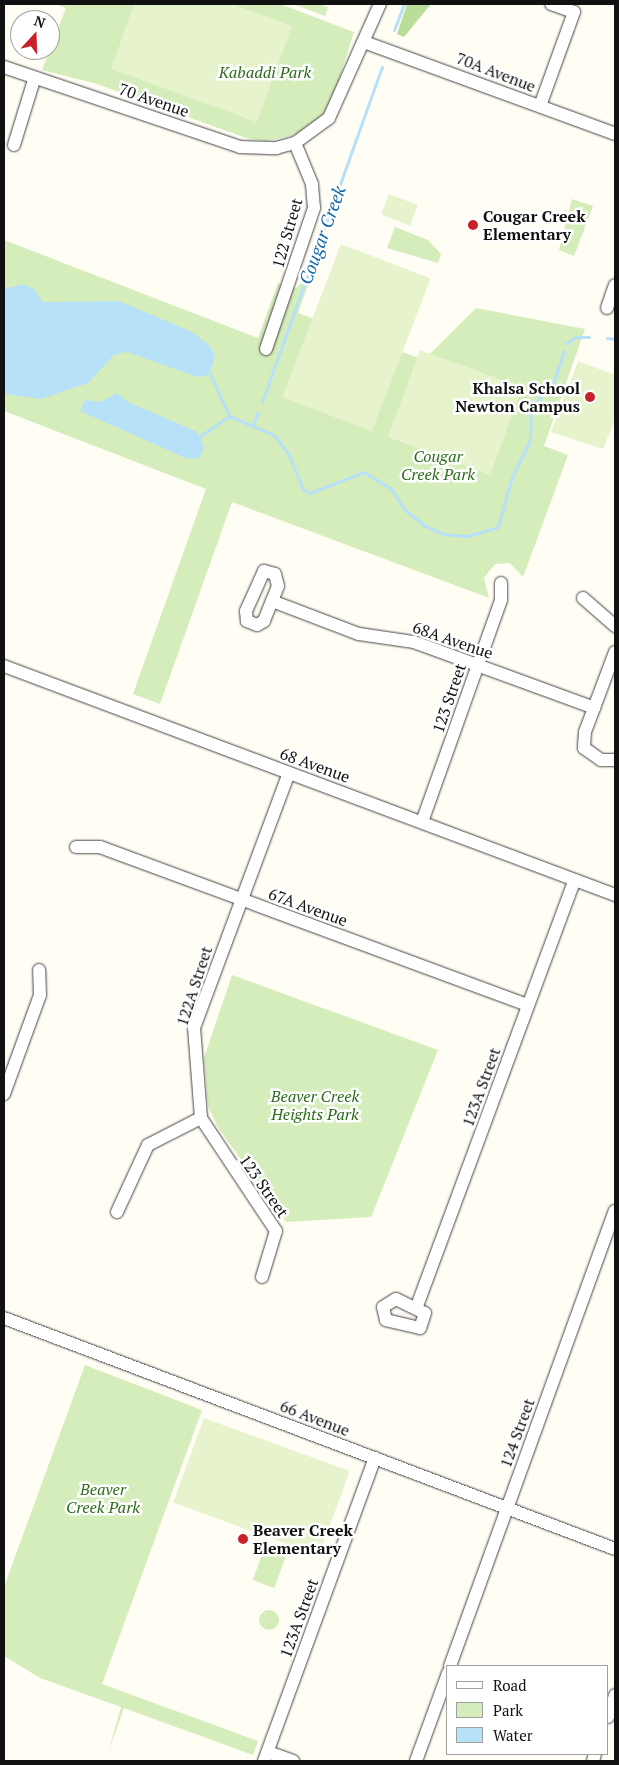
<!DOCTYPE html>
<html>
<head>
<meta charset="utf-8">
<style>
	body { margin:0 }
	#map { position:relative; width:619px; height:1765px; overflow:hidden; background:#fffdf4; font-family:"PT Serif",serif }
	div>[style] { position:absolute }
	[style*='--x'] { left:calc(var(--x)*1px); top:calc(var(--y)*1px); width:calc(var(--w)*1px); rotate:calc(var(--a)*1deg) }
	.green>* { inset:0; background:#d5ecbb; transform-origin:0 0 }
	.round { border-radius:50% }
	.forest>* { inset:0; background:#b9de99 }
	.pitch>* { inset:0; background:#e6f3cd; transform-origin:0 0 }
	.water>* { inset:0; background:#b6e1f9 }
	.stream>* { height:3px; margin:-1.5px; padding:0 1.5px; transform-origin:1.5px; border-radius:1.5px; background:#b6e1f9 }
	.roads { filter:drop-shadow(0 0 1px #444) drop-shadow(0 0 1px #444) }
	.minor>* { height:12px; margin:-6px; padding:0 6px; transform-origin:6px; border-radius:6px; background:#fff }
	.dots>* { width:14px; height:14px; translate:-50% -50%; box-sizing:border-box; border:2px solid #fff; border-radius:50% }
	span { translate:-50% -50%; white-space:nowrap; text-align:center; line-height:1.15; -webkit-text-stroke:5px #fff; paint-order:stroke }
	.park-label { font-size:16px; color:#2e6d1c; font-style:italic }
	.street-label { font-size:16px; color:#111 }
	.poi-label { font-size:16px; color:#111; font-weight:700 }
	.left { translate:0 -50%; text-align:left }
	.right { translate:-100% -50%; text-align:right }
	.water-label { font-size:18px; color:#1269aa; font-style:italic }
	.frame { position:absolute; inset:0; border:5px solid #111; pointer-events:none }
	.legend { position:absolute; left:446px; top:1665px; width:162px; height:90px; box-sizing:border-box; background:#fff; border:1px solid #a0a0a0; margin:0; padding:6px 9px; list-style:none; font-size:15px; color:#111 }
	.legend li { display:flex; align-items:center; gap:10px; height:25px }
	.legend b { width:25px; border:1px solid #a0a0a0 }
	.north { position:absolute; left:10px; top:10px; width:50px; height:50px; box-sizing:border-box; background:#fff; border:1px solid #a0a0a0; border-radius:50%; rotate:20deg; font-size:14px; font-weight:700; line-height:20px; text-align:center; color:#111 }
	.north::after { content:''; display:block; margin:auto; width:18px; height:22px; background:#c8212a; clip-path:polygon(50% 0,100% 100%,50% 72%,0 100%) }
</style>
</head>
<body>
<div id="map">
	<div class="green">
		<i style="clip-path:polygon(56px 4px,280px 4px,354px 32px,331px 104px,319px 120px,299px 134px,267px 141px,246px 138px,97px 84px,42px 70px,66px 8px)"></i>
		<i style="clip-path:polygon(293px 4px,319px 4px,328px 7px,325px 16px)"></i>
		<i style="clip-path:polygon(572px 199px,593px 206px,574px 256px,559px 250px)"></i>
		<i style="clip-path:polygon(395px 227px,428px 240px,441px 254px,438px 263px,387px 248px)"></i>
		<i style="clip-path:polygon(4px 240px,258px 338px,278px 283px,296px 288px,312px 274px,298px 313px,424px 360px,476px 308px,585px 329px,544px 446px,568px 455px,523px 577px,510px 563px,495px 564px,484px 578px,489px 598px,232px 502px,160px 704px,133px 694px,206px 489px,4px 411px)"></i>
		<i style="clip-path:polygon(232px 975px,438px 1050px,371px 1217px,286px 1222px,219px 1129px,208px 1106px,204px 1058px)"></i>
		<i style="clip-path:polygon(85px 1365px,202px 1410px,102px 1684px,258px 1741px,253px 1755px,124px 1708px,109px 1750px,121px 1707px,40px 1678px,4px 1656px,4px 1587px)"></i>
		<i style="left:264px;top:1549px;width:23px;height:33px;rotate:20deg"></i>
		<i class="round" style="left:259px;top:1610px;width:20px;height:20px"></i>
	</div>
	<div class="forest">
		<i style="clip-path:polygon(407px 4px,431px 4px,404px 37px,397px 34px)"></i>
	</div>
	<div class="pitch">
		<i style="clip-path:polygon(134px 4px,232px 4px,292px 26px,257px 122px,111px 69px)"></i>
		<i style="left:389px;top:194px;width:31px;height:22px;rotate:21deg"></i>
		<i style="left:341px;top:244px;width:96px;height:164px;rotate:21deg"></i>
		<i style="clip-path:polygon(420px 350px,516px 385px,520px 394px,490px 475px,388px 437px)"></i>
		<i style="clip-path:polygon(578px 361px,615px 375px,615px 419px,603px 449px,551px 432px)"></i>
		<i style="left:204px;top:1418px;width:155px;height:90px;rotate:20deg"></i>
	</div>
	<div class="water">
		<i style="clip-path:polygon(23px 284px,34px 289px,43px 302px,119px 301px,192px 332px,209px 345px,215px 355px,212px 366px,206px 376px,198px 377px,127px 352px,114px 355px,88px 383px,41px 399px,4px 394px,4px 289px)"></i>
		<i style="clip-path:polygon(117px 393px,128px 402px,197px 432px,204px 447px,199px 458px,188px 459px,80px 411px,85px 400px,101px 402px)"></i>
	</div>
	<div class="stream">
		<i style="--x:394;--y:30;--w:28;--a:-69"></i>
		<i style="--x:607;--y:338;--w:8;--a:7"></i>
		<i style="--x:567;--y:343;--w:11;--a:-34"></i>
		<i style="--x:576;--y:337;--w:13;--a:0"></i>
		<i style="--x:209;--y:371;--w:49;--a:66"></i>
		<i style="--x:262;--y:402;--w:356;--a:-70.3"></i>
		<i style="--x:253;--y:425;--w:14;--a:-69"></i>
		<i style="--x:199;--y:437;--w:37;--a:-35"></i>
		<i style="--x:229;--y:416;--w:49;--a:22.9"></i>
		<i style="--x:274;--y:435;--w:25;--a:53"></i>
		<i style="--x:289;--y:455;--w:37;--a:68"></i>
		<i style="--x:303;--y:489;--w:8;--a:30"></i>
		<i style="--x:310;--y:493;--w:58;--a:-21.3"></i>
		<i style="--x:364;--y:472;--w:32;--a:32"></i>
		<i style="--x:391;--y:489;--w:24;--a:57"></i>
		<i style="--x:404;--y:509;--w:27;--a:39"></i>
		<i style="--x:425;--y:526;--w:20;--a:24"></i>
		<i style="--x:443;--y:534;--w:24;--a:5"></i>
		<i style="--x:467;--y:536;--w:32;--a:-16"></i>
		<i style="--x:498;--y:527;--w:52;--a:-74.4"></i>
		<i style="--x:512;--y:477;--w:41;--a:-64.1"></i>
		<i style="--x:530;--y:440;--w:34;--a:-88"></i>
		<i style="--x:531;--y:406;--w:31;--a:-45"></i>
		<i style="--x:553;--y:384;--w:35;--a:-72"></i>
	</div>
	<div class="roads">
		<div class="minor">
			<i style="--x:364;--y:42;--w:267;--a:20.1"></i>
			<i style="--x:4;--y:67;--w:249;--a:18.7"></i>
			<i style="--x:240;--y:147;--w:36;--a:2"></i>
			<i style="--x:276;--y:148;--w:20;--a:-15"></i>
			<i style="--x:295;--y:143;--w:42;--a:-36.3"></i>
			<i style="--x:329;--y:118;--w:125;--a:-65.9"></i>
			<i style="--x:540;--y:106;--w:100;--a:-70.1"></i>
			<i style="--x:574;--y:12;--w:24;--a:-161"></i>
			<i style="--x:14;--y:145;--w:68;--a:-72.9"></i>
			<i style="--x:607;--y:308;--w:24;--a:-71"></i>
			<i style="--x:266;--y:349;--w:149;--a:-71.2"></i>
			<i style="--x:314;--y:208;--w:24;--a:-95"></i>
			<i style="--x:312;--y:184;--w:44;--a:-112.5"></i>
			<i style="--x:264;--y:571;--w:11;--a:15"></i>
			<i style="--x:275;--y:574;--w:12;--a:76"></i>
			<i style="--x:278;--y:586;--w:38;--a:112"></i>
			<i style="--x:264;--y:621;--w:8;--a:150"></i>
			<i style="--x:257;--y:625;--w:11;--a:-158"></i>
			<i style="--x:247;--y:621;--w:10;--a:-96"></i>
			<i style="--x:246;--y:611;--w:44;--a:-65.8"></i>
			<i style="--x:583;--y:598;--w:43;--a:41.2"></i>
			<i style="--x:272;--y:601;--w:93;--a:20.8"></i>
			<i style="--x:359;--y:634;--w:56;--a:8.3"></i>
			<i style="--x:414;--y:642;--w:192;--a:20.1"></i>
			<i style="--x:615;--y:652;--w:85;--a:110.6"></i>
			<i style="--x:585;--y:732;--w:16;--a:94"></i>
			<i style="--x:584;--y:748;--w:21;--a:35"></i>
			<i style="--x:601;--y:760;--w:14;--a:0"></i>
			<i style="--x:4;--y:666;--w:653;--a:20.55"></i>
			<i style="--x:422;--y:822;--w:236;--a:-70.4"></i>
			<i style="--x:501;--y:600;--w:17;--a:-90"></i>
			<i style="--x:76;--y:847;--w:24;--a:0"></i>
			<i style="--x:100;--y:847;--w:456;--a:20.3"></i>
			<i style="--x:4;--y:1094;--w:105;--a:-70"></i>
			<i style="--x:40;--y:995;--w:25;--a:-92"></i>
			<i style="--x:117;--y:1212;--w:74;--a:-65.2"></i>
			<i style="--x:148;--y:1145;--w:59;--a:-27"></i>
			<i style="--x:262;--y:1277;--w:48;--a:-73.1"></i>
			<i style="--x:276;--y:1231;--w:136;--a:-123.6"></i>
			<i style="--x:201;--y:1118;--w:90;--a:-94.4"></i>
			<i style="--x:194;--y:1028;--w:272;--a:-69.6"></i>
			<i style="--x:396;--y:1299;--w:32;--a:26"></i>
			<i style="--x:425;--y:1313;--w:16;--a:108"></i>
			<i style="--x:420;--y:1328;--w:35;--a:-167"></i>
			<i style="--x:386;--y:1320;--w:13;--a:-103"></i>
			<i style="--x:383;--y:1307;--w:15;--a:-32"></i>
			<i style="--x:417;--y:1306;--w:454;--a:-69.7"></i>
			<i style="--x:4;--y:1318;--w:653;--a:20.71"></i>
			<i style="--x:450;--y:1666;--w:484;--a:-70.1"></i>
			<i style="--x:608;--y:1717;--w:23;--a:-72"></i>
			<i style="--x:268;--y:1752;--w:27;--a:20"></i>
			<i style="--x:264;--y:1761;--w:323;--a:-69.9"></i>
			<i style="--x:416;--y:1761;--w:94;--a:-70"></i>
			<i style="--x:593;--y:1761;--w:7;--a:-74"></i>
		</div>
	</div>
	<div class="dots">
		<i style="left:473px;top:225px;background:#c8212a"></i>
		<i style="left:590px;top:397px;background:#c8212a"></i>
		<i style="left:243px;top:1539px;background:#c8212a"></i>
	</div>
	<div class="park-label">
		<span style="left:265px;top:72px">Kabaddi Park</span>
		<span style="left:438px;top:465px">Cougar<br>Creek Park</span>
		<span style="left:315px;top:1105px">Beaver Creek<br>Heights Park</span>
		<span style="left:103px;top:1498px">Beaver<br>Creek Park</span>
	</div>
	<div class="street-label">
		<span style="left:496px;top:72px;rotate:21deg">70A Avenue</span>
		<span style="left:154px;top:100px;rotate:19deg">70 Avenue</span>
		<span style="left:287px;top:233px;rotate:-74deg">122 Street</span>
		<span style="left:453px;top:640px;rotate:19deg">68A Avenue</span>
		<span style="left:449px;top:698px;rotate:-71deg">123 Street</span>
		<span style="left:315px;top:765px;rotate:20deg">68 Avenue</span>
		<span style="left:308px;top:907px;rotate:20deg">67A Avenue</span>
		<span style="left:194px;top:986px;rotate:-72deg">122A Street</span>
		<span style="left:481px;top:1087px;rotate:-70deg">123A Street</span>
		<span style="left:264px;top:1186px;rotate:55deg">123 Street</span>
		<span style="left:315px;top:1418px;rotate:21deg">66 Avenue</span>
		<span style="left:517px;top:1433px;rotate:-70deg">124 Street</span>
		<span style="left:299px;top:1618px;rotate:-70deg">123A Street</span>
	</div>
	<div class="poi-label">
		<span class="left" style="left:483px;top:225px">Cougar Creek<br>Elementary</span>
		<span class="right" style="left:580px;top:397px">Khalsa School<br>Newton Campus</span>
		<span class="left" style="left:253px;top:1539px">Beaver Creek<br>Elementary</span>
	</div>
	<div class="water-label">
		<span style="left:322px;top:235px;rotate:-70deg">Cougar Creek</span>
	</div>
	<div class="frame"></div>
	<ul class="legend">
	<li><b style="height:6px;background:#fff"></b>Road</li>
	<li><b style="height:14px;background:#d5ecbb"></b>Park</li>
	<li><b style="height:14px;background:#b6e1f9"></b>Water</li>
	</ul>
	<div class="north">N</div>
</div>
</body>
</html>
